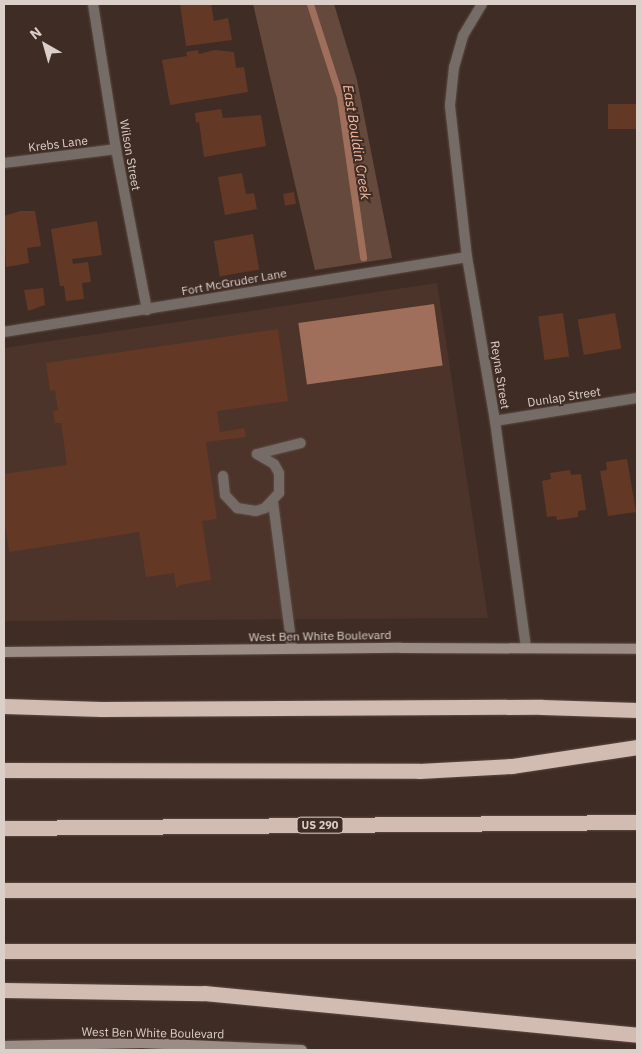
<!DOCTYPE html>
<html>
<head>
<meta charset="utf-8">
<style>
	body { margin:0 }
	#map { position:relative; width:641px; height:1054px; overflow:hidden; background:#3f2d25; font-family:"IBM Plex Sans",sans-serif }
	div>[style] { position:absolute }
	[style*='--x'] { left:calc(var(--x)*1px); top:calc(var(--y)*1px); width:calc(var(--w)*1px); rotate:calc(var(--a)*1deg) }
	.built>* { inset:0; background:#4d342a }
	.green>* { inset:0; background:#66493d }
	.water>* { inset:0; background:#a06f5b; transform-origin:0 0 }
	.stream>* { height:7px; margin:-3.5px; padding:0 3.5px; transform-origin:3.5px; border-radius:3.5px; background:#a06f5b }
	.building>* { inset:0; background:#633825; transform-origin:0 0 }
	.roads { filter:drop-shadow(0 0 1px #5b4a43) drop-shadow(0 0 1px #5b4a43) }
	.service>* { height:10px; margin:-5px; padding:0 5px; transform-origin:5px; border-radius:5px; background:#756c68 }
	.minor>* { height:10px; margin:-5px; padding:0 5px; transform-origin:5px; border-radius:5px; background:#756c68 }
	.secondary>* { height:10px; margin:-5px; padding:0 5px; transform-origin:5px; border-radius:5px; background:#9b8c85 }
	.motorway>* { height:15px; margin:-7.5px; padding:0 7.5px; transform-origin:7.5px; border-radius:7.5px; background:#d2bbb1 }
	span { translate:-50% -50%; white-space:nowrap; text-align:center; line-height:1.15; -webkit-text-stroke:4px #3f2d25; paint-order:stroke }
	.shield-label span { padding:1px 4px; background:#3f2d25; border:1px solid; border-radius:4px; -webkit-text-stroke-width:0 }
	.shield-label { font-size:11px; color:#dbcfca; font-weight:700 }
	.street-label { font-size:12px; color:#dbcfca }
	.water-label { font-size:14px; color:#f6baa0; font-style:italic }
	.frame { position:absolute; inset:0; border:5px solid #dbcfca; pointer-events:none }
	.north { position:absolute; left:20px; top:20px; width:50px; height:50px; -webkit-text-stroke:4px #3f2d25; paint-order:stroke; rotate:322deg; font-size:14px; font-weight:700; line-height:20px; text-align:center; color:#dbcfca }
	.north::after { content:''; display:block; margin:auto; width:18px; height:22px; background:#dbcfca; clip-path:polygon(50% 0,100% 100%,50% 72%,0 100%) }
</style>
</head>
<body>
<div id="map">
	<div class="built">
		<i style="clip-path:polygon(437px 283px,488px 618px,4px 621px,4px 348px)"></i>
	</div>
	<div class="green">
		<i style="clip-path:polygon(253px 4px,334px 4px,357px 80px,392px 258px,315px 270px)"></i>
	</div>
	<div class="water">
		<i style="left:434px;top:304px;width:62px;height:137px;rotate:82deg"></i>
	</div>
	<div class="stream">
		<i style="--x:310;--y:4;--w:98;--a:72.1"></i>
		<i style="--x:340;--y:97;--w:162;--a:81.8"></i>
	</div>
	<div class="building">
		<i style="clip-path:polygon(180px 4px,211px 4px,214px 21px,228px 18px,232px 40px,186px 46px)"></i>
		<i style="clip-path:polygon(198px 50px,199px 54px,215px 50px,234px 52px,236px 68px,244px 67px,248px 92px,170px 105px,162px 60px,187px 56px,186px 52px)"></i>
		<i style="left:637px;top:104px;width:25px;height:29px;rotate:90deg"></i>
		<i style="clip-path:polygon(221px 109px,223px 118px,261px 115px,266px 146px,204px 157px,199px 122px,196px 123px,195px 113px)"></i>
		<i style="clip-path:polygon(242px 173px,246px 194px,254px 193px,257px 209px,225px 215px,218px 177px)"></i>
		<i style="left:294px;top:192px;width:12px;height:11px;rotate:81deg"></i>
		<i style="clip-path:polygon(20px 211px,35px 211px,41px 246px,27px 248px,29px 263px,6px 267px,4px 216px)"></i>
		<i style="clip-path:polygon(97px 221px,102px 255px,72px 259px,73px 264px,88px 262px,91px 282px,82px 283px,84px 299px,66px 301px,64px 286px,60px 286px,51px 229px)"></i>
		<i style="left:253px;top:234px;width:36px;height:40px;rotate:80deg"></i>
		<i style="clip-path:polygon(43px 288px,45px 305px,28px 311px,24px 290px)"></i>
		<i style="left:563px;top:313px;width:44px;height:25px;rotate:82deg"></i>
		<i style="left:615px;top:313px;width:36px;height:38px;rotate:80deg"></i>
		<i style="clip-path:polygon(278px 329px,288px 401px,217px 411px,220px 432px,244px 428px,246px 437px,206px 442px,217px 519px,202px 521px,211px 580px,180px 585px,176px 588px,174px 573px,146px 577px,139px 532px,9px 552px,4px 517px,4px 474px,67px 465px,61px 423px,55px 423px,53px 411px,58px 410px,55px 390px,50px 391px,46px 363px)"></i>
		<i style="clip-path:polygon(627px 459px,636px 512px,608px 516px,600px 471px,607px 470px,606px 462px)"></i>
		<i style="clip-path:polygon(570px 470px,571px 475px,581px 474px,586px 510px,578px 511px,578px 517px,557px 520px,556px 516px,547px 517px,542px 481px,551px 479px,550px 473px)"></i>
	</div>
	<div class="roads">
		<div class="service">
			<i style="--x:257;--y:454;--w:45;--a:-14"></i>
			<i style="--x:223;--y:476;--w:19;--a:84"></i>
			<i style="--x:225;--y:495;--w:18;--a:47"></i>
			<i style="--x:237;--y:508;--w:19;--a:9"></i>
			<i style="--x:256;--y:511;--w:9;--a:-18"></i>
			<i style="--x:265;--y:508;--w:21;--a:-47"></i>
			<i style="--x:279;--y:493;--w:20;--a:-90"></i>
			<i style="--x:279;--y:473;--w:10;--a:-119"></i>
			<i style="--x:274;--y:464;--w:20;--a:-150"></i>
			<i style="--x:273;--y:502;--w:148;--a:82.6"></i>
		</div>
		<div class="minor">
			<i style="--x:93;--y:4;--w:147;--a:81"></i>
			<i style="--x:116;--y:149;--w:164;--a:79.1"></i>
			<i style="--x:482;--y:4;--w:37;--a:121"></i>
			<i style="--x:463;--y:36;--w:32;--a:106"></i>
			<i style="--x:454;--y:67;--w:39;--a:96"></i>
			<i style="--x:450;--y:106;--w:152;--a:83.6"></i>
			<i style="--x:467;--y:257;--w:166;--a:80.3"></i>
			<i style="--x:495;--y:421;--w:229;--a:82.2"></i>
			<i style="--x:4;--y:163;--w:113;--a:-7.1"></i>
			<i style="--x:4;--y:332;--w:469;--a:-9.2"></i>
			<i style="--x:495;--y:421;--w:144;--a:-9.2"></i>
		</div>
		<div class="secondary">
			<i style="--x:4;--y:652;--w:397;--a:-0.6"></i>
			<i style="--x:401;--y:648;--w:236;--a:0.2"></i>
			<i style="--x:4;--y:1046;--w:138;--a:-1.2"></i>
			<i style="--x:142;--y:1043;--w:160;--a:2.5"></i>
		</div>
		<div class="motorway">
			<i style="--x:4;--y:706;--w:97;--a:1.8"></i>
			<i style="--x:101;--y:709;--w:441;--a:-0.3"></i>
			<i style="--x:542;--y:707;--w:95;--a:1.8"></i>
			<i style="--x:4;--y:770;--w:415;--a:0.1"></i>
			<i style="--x:419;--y:771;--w:93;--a:-3.1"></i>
			<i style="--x:512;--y:766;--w:126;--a:-8.6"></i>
			<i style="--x:4;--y:828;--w:633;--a:-0.54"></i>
			<i style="--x:4;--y:890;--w:633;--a:0"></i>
			<i style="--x:4;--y:951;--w:633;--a:0"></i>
			<i style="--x:4;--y:990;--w:200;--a:0.9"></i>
			<i style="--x:204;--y:993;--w:435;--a:5.5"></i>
		</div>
	</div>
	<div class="shield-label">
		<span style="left:320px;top:825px">US 290</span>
	</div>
	<div class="street-label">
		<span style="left:58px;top:144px;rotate:-7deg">Krebs Lane</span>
		<span style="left:130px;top:155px;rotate:80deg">Wilson Street</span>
		<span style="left:234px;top:282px;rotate:-10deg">Fort McGruder Lane</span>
		<span style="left:500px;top:375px;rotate:81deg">Reyna Street</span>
		<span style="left:564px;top:397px;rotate:-9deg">Dunlap Street</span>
		<span style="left:320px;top:636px;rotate:-1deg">West Ben White Boulevard</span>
		<span style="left:153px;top:1033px;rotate:1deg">West Ben White Boulevard</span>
	</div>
	<div class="water-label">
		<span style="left:357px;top:142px;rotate:81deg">East Bouldin Creek</span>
	</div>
	<div class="frame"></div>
	<div class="north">N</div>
</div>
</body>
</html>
